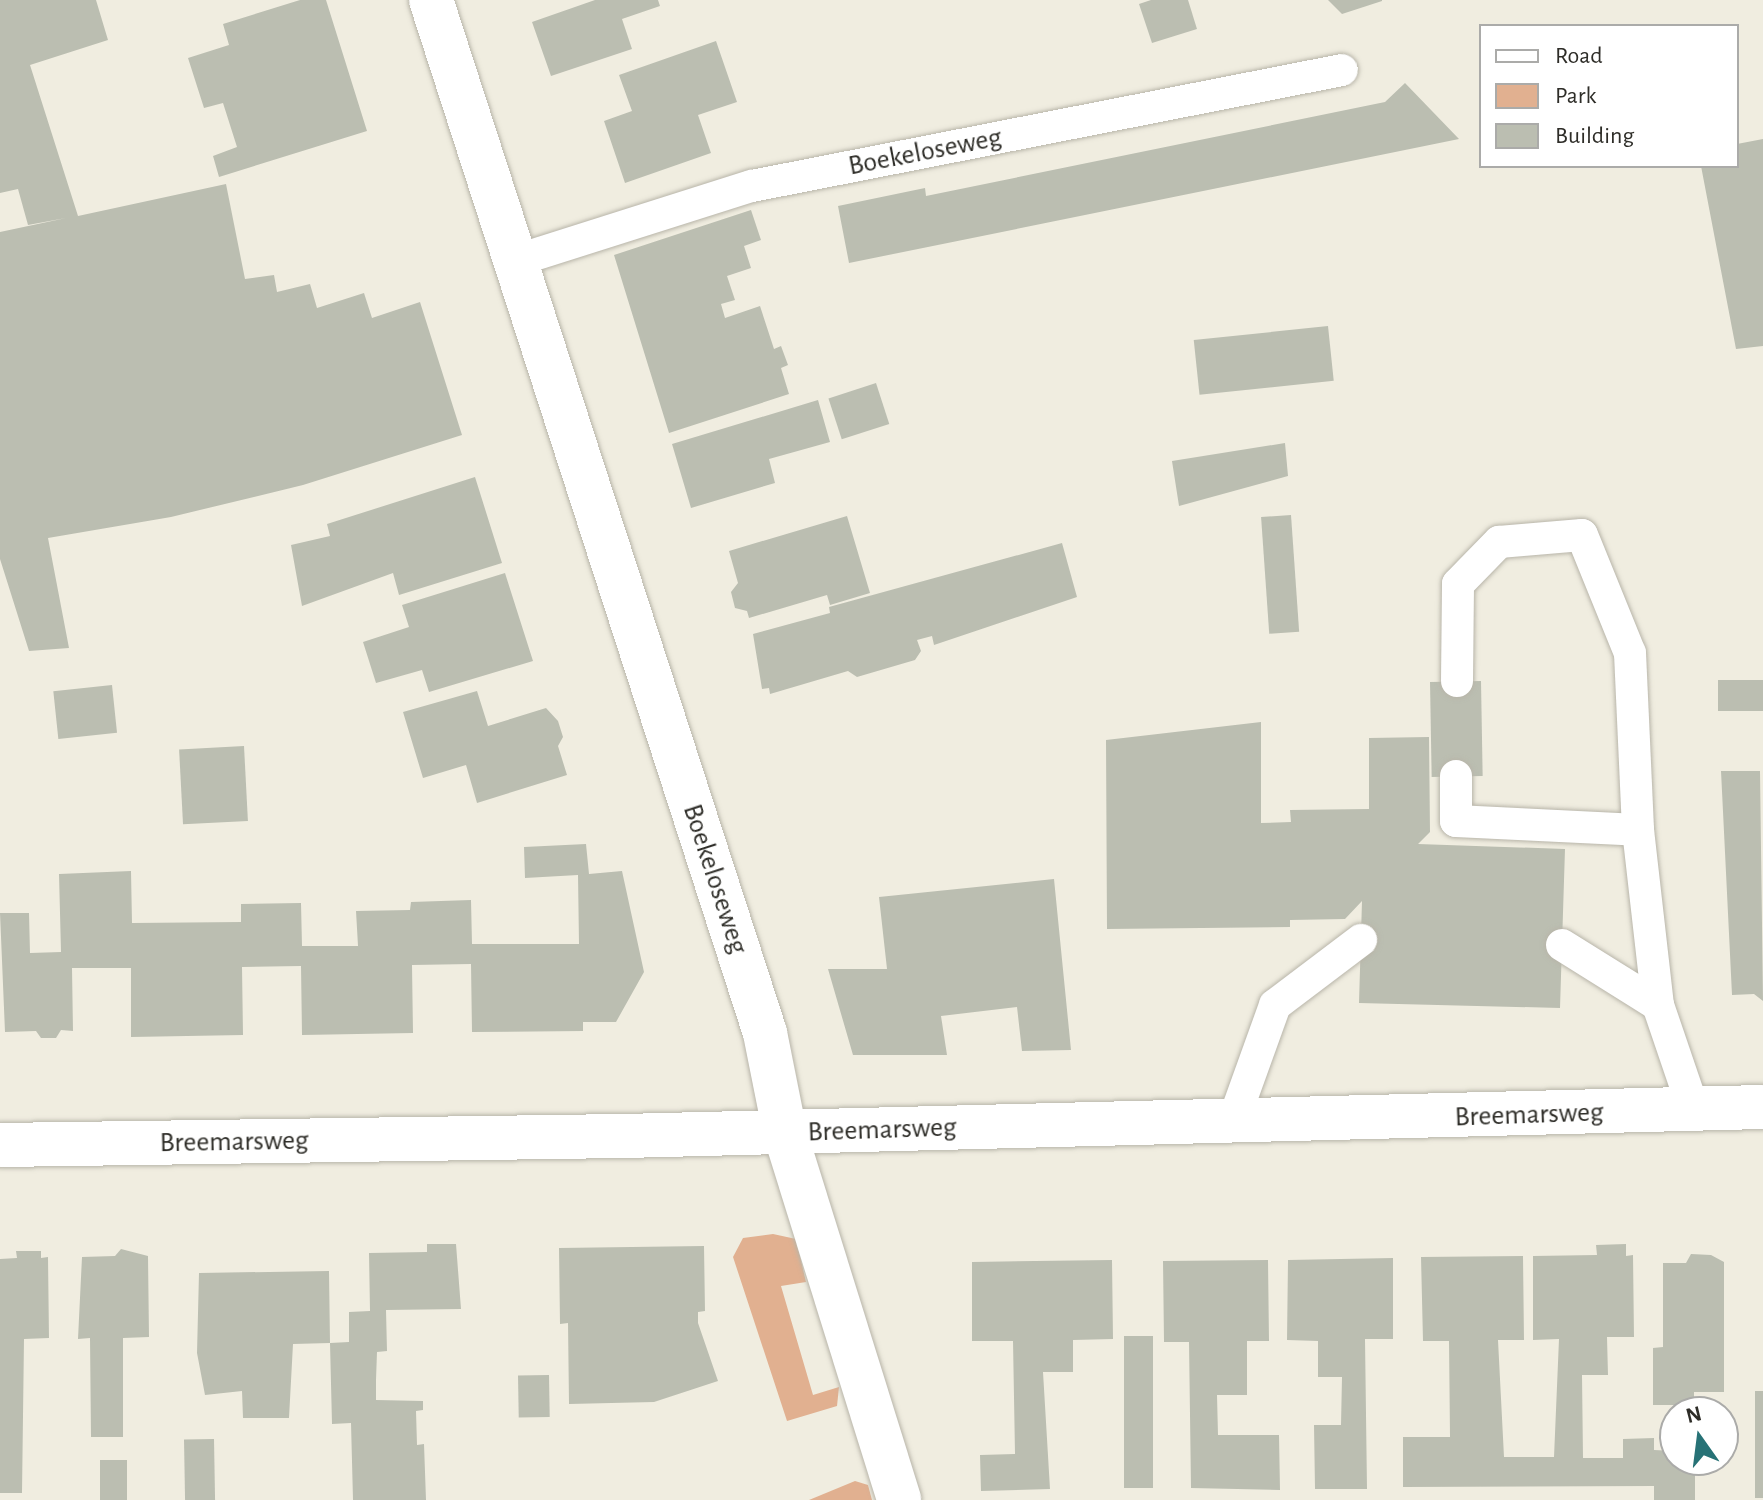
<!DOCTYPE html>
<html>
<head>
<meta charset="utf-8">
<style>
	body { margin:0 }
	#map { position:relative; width:1763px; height:1500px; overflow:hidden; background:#f0ede0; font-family:"Alegreya Sans",sans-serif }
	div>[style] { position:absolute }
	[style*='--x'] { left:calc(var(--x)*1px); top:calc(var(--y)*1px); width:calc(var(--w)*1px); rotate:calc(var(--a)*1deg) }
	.green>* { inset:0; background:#e1b090 }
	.building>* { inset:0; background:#bbbeb1; transform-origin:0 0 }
	.roads { filter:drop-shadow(0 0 2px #b8b5a9) drop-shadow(0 0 2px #b8b5a9) }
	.lane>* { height:32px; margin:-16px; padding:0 16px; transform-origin:16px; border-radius:16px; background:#fff }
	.street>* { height:44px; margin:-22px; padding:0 22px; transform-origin:22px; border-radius:22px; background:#fff }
	.primary>* { height:44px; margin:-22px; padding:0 22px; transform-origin:22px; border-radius:22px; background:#fff }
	span { translate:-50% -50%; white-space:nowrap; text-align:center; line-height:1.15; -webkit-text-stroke:6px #fff; paint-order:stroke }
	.street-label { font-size:28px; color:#2e2d28 }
	.legend { position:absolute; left:1479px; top:24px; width:260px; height:144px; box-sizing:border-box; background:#fff; border:2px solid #ababa9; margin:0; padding:10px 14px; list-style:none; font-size:24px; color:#2e2d28 }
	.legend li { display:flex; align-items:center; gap:16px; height:40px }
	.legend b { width:40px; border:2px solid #ababa9 }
	.north { position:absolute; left:1659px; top:1396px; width:80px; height:80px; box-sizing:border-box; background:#fff; border:2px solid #ababa9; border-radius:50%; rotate:346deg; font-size:22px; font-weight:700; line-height:32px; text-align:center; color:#2e2d28 }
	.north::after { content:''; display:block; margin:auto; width:28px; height:36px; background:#277276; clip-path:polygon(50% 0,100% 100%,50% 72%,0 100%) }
</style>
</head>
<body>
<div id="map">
	<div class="green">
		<i style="clip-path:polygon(773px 1234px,796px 1239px,806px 1282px,781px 1286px,813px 1395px,839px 1387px,837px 1406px,787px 1421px,733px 1257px,743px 1238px)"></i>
		<i style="clip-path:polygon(855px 1481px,868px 1485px,872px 1500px,809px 1500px)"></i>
	</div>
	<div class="building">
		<i style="clip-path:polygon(0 0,96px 0,108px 40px,30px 65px,78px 216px,226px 184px,245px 279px,274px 275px,277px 292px,310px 284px,317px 308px,364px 293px,372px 318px,420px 302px,462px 435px,303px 485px,171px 517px,48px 538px,69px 648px,29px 651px,0 559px,0 232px,66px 218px,28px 225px,18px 189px,0 193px)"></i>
		<i style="clip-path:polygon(300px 0,326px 0,367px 131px,219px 177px,213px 156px,237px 147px,223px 103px,204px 108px,188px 58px,229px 45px,223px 24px)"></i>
		<i style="clip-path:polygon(595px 0,658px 0,660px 6px,622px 19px,632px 49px,551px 76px,532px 22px)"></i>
		<i style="clip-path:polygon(1151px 0,1188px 0,1197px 29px,1152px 43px,1139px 4px)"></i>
		<i style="clip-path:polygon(1328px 0,1382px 0,1382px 1px,1342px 14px)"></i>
		<i style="clip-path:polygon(716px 41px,737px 102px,698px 115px,711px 153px,625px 183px,604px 121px,632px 111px,619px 75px)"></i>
		<i style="clip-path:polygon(1405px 83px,1459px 139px,849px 263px,838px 206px,925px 188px,926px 196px,1385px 102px)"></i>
		<i style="clip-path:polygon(1763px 139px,1763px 346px,1736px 349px,1701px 166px,1737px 166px,1737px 144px)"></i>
		<i style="clip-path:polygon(751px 210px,761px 240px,744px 246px,751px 268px,727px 276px,735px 300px,721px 304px,725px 318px,760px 306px,774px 349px,781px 346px,788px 365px,781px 368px,789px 394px,669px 433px,614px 255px)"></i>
		<i style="left:1328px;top:326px;width:55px;height:135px;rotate:84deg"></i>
		<i style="left:876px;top:383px;width:43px;height:50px;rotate:72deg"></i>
		<i style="clip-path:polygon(818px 400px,830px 442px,769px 459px,775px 483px,691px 508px,672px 444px)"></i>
		<i style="clip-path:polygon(1285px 443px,1288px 476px,1179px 506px,1172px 461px)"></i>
		<i style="clip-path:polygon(475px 477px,502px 563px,399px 595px,393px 573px,302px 606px,291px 545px,330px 536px,327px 524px)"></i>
		<i style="left:1291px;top:515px;width:117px;height:30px;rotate:86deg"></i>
		<i style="clip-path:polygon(847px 516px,870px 593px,830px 605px,827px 595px,749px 618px,747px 611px,735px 608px,731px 592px,738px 583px,729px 551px)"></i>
		<i style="clip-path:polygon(1062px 543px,1077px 597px,934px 645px,932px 636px,917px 640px,921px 651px,915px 660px,857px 677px,848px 671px,770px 694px,769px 688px,762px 689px,753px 634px,830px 613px,829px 607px)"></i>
		<i style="clip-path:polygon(505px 573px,533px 661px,429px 692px,422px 670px,376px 683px,363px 642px,409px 627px,402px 605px)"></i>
		<i style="left:1763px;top:680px;width:31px;height:45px;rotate:90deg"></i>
		<i style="left:1481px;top:681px;width:95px;height:51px;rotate:89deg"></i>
		<i style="left:112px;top:685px;width:48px;height:59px;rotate:84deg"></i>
		<i style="clip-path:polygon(477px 691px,488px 726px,546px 708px,558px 721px,563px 737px,558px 746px,567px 775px,477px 803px,466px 765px,423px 778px,403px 712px)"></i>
		<i style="clip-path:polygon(1261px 722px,1261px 823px,1291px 822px,1290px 810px,1369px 809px,1369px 738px,1429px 737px,1430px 832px,1418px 844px,1565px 849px,1560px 1008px,1359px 1003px,1362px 901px,1345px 919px,1290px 920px,1290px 927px,1107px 929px,1106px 740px)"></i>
		<i style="left:244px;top:746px;width:75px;height:65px;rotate:87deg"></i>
		<i style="clip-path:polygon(1721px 771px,1760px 771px,1763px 1001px,1754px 994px,1732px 995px)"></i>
		<i style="clip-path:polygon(586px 844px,589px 874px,622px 871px,644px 972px,616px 1022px,583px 1022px,583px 1031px,472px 1032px,471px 964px,412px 965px,413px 1033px,302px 1035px,301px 966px,242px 967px,243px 1035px,131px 1037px,131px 968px,72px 968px,73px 1031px,61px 1030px,56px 1038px,41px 1038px,36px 1031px,5px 1032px,0 913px,29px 913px,30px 953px,61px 952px,59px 874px,131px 871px,132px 923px,241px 922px,241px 904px,301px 903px,302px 946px,358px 946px,356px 911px,410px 910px,411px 902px,471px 900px,472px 944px,579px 944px,578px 875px,525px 878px,524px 847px)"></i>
		<i style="clip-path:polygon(1054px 879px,1071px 1050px,1022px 1051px,1017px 1007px,941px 1016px,947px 1055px,853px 1055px,828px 969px,887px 969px,879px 897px)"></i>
		<i style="clip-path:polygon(427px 1244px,456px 1244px,461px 1309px,386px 1310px,387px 1351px,377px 1352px,376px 1380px,376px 1400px,423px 1401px,423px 1410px,416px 1411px,417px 1445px,424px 1444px,426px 1500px,353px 1500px,351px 1423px,332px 1424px,330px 1343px,349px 1342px,349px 1312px,370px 1311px,369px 1253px,427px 1252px)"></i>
		<i style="clip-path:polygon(1626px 1244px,1626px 1256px,1633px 1255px,1634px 1337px,1607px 1337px,1608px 1375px,1582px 1375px,1583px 1458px,1623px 1458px,1623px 1439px,1654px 1438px,1654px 1450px,1675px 1451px,1675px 1460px,1695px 1460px,1695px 1500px,1654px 1500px,1654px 1486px,1403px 1487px,1403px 1437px,1450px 1437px,1449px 1341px,1423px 1341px,1421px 1257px,1523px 1256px,1524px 1340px,1498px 1340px,1504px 1457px,1554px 1457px,1559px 1339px,1533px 1340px,1533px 1256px,1597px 1255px,1596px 1245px)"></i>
		<i style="clip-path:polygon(704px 1246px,705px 1311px,698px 1312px,698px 1323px,718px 1381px,654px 1402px,569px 1404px,568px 1323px,560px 1324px,559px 1248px)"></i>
		<i style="clip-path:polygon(121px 1249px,148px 1256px,149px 1337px,123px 1338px,123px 1437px,91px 1437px,90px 1338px,78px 1339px,82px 1257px,115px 1256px)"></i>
		<i style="clip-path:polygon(16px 1251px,41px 1251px,41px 1258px,48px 1257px,49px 1338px,24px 1339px,22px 1493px,0 1493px,0 1259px,17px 1258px)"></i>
		<i style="clip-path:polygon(1691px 1254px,1711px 1255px,1724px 1262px,1724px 1392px,1694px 1392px,1694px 1405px,1653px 1405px,1653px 1348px,1663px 1347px,1663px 1263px,1686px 1263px)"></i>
		<i style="clip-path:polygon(1393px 1258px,1393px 1339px,1365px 1339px,1367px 1489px,1315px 1489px,1314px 1425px,1341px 1425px,1342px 1377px,1318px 1377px,1318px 1341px,1287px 1340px,1288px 1260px)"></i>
		<i style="clip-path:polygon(1112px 1260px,1113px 1339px,1073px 1340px,1073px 1372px,1043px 1372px,1050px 1489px,981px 1491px,980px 1455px,1015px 1454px,1013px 1341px,972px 1341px,972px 1262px)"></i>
		<i style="clip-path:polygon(1268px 1260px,1269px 1341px,1247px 1341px,1247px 1395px,1217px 1395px,1218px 1435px,1279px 1435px,1280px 1490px,1191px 1488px,1189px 1342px,1164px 1342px,1163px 1261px)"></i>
		<i style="clip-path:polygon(329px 1271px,330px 1343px,293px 1344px,289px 1418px,243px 1418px,242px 1391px,205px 1395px,197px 1353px,199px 1273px)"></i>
		<i style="left:1124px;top:1336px;width:29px;height:152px"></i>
		<i style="left:549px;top:1375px;width:42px;height:31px;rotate:89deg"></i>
		<i style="left:1755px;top:1391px;width:8px;height:107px"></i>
		<i style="left:214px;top:1439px;width:61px;height:30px;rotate:89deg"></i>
		<i style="left:127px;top:1460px;width:40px;height:27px;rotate:90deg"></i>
	</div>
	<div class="roads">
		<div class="lane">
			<i style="--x:515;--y:261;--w:249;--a:-17.6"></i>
			<i style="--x:752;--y:186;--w:601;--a:-11.12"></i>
			<i style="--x:1457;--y:681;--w:97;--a:-89.4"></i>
			<i style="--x:1458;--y:584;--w:59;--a:-45.7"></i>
			<i style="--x:1499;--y:542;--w:83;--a:-4.8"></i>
			<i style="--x:1582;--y:535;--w:127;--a:67.9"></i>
			<i style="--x:1630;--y:653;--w:177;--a:87.4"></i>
			<i style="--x:1456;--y:776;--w:45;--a:90"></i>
			<i style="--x:1456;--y:821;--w:182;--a:2.8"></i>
			<i style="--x:1638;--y:830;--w:176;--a:83.5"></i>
			<i style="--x:1562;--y:945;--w:113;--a:32"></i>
			<i style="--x:1658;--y:1005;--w:109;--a:71.2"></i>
			<i style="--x:1234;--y:1119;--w:121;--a:-70.2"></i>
			<i style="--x:1275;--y:1005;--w:108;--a:-37.1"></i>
		</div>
		<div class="street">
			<i style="--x:431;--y:0;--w:1086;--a:72.08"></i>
			<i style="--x:765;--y:1033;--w:102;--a:78.7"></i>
			<i style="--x:785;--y:1133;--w:384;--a:72.7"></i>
		</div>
		<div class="primary">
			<i style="--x:0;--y:1145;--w:624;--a:-0.83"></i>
			<i style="--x:624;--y:1136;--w:1139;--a:-1.46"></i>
		</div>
	</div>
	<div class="street-label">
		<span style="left:925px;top:152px;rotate:-11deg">Boekeloseweg</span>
		<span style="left:715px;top:879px;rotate:72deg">Boekeloseweg</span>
		<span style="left:1529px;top:1115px;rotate:-2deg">Breemarsweg</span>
		<span style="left:882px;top:1130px;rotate:-2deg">Breemarsweg</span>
		<span style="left:234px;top:1142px;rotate:-1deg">Breemarsweg</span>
	</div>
	<ul class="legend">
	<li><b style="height:10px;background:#fff"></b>Road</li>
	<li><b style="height:22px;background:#e1b090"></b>Park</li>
	<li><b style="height:22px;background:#bbbeb1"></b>Building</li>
	</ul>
	<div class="north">N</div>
</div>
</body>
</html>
